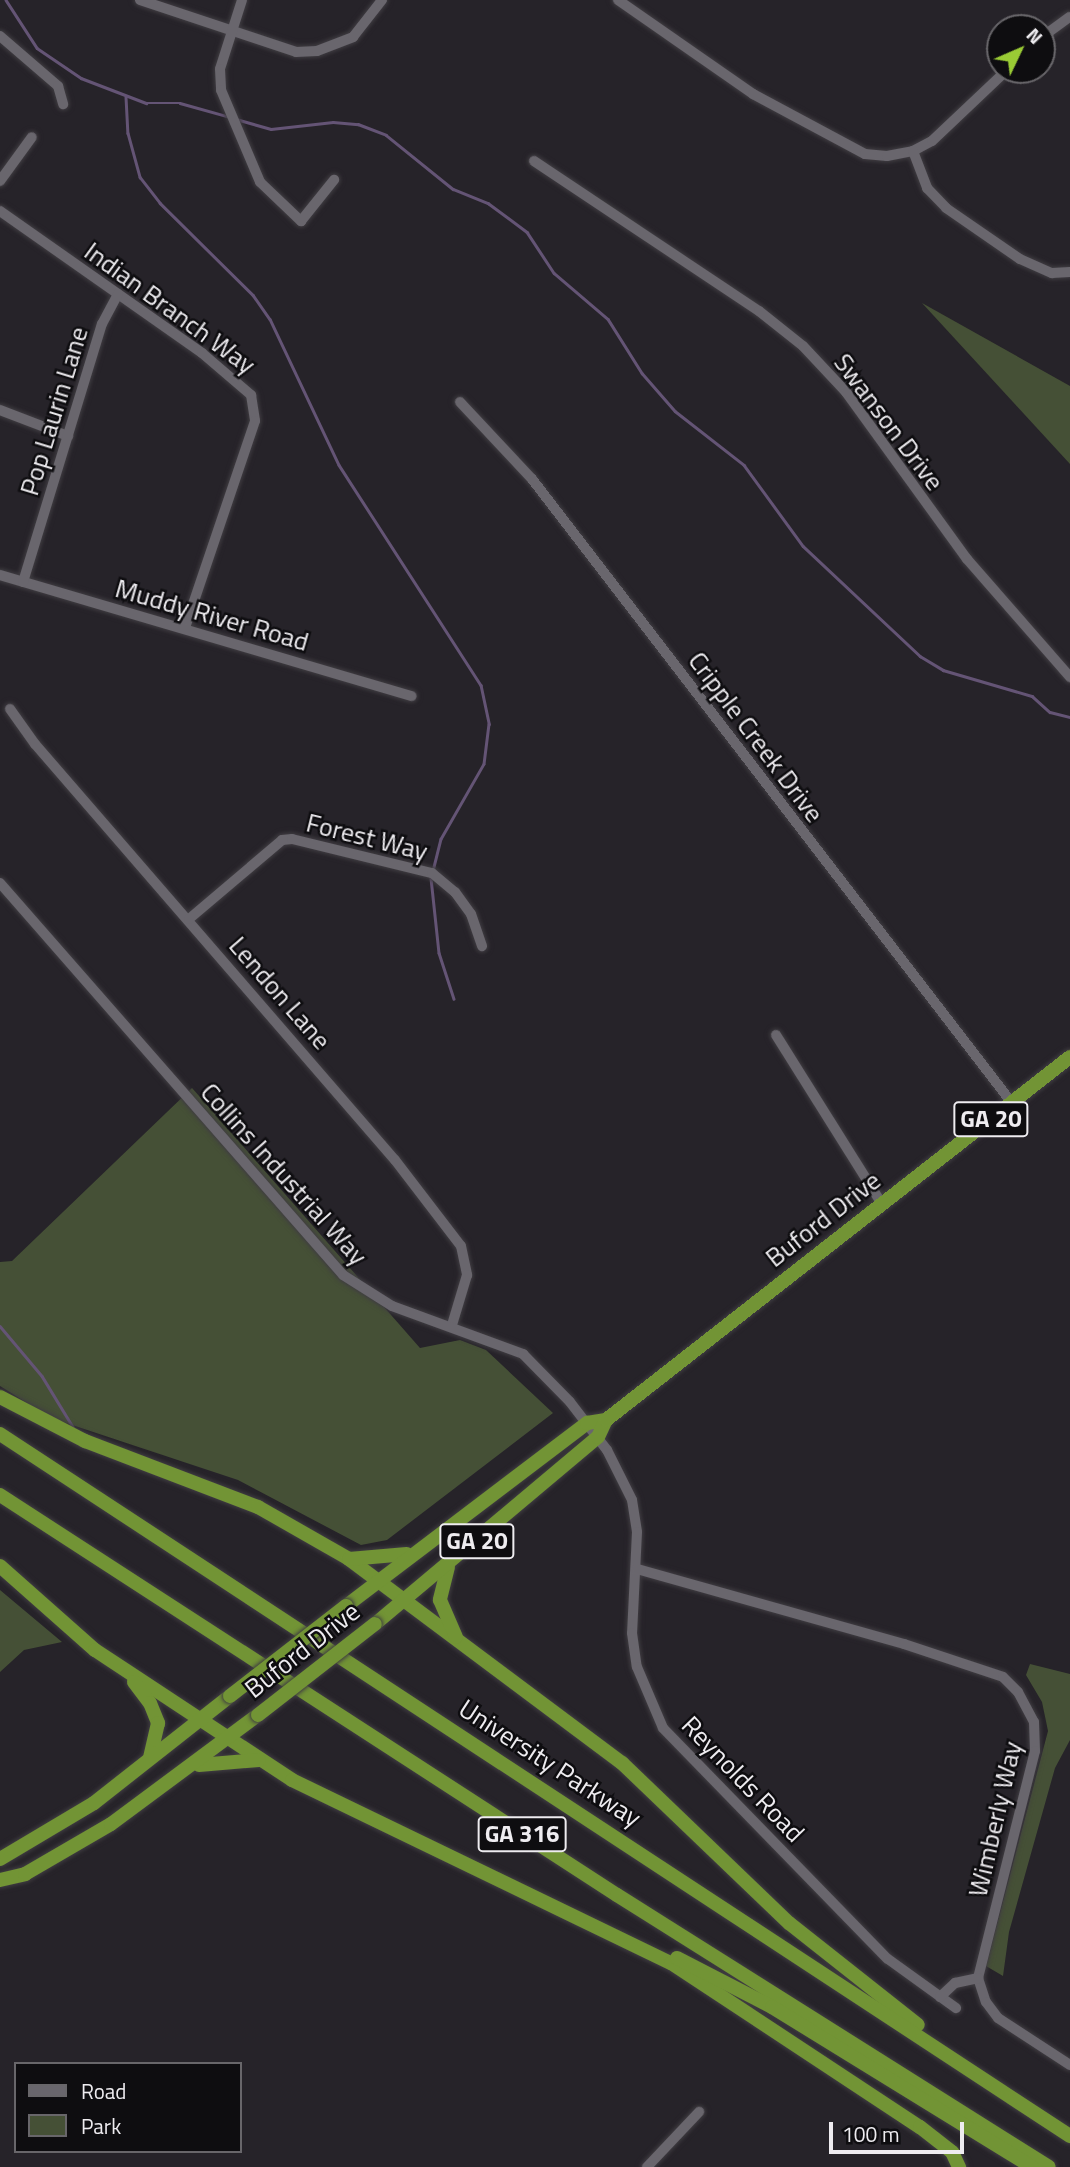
<!DOCTYPE html>
<html>
<head>
<meta charset="utf-8">
<style>
	body { margin:0 }
	#map { position:relative; width:1070px; height:2167px; overflow:hidden; background:#262329; font-family:"Titillium Web",sans-serif }
	div>[style] { position:absolute }
	[style*='--x'] { left:calc(var(--x)*1px); top:calc(var(--y)*1px); width:calc(var(--w)*1px); rotate:calc(var(--a)*1deg) }
	.green>* { inset:0; background:#455036 }
	.stream>* { height:2.5px; margin:-1.25px; padding:0 1.25px; transform-origin:1.25px; border-radius:1.25px; background:#645475 }
	.roads { filter:drop-shadow(0 0 2px #403d42) drop-shadow(0 0 2px #403d42) }
	.minor>* { height:10px; margin:-5px; padding:0 5px; transform-origin:5px; border-radius:5px; background:#69666d }
	.highway>* { height:14px; margin:-7px; padding:0 7px; transform-origin:7px; border-radius:7px; background:#729435 }
	.bridges { filter:drop-shadow(0 0 2px #403d42) drop-shadow(0 0 2px #403d42) }
	.highway-bridge>* { height:14px; margin:-7px; padding:0 7px; transform-origin:7px; border-radius:7px; background:#729435 }
	span { translate:-50% -50%; white-space:nowrap; text-align:center; line-height:1.15; -webkit-text-stroke:5px #0e0d10; paint-order:stroke }
	.shield-label span { padding:2px 5px; background:#0e0d10; border:2px solid; border-radius:5px; -webkit-text-stroke-width:0 }
	.shield-label { font-size:24px; color:#eeecf0; font-weight:700 }
	.street-label { font-size:26px; color:#eeecf0 }
	.legend { position:absolute; left:14px; top:2062px; width:228px; height:91px; box-sizing:border-box; background:#0e0d10; border:2px solid #68666a; margin:0; padding:9px 12px; list-style:none; font-size:21px; color:#eeecf0 }
	.legend li { display:flex; align-items:center; gap:14px; height:35px }
	.legend b { width:35px; border:2px solid #68666a }
	.north { position:absolute; left:986px; top:14px; width:70px; height:70px; box-sizing:border-box; background:#0e0d10; border:2px solid #68666a; border-radius:50%; rotate:46deg; font-size:19px; font-weight:700; line-height:28px; text-align:center; color:#eeecf0 }
	.north::after { content:''; display:block; margin:auto; width:24px; height:32px; background:#9acb35; clip-path:polygon(50% 0,100% 100%,50% 72%,0 100%) }
	.scale { position:absolute; left:829px; top:2122px; width:135px; height:32px; box-sizing:border-box; border:4px solid #eeecf0; border-top:0; padding-left:9px; font-size:21px; line-height:24px; white-space:nowrap; color:#eeecf0; -webkit-text-stroke:5px #0e0d10; paint-order:stroke }
</style>
</head>
<body>
<div id="map">
	<div class="green">
		<i style="clip-path:polygon(922px 303px,1070px 386px,1070px 464px,1013px 402px)"></i>
		<i style="clip-path:polygon(192px 1088px,420px 1348px,460px 1340px,486px 1350px,553px 1413px,387px 1540px,361px 1545px,238px 1480px,51px 1418px,0 1386px,0 1262px,12px 1261px)"></i>
		<i style="clip-path:polygon(0 1590px,62px 1642px,24px 1650px,0 1672px)"></i>
		<i style="clip-path:polygon(1030px 1664px,1070px 1674px,1070px 1740px,1055px 1768px,1009px 1932px,1003px 1976px,986px 1966px,1048px 1731px,1042px 1702px,1026px 1675px)"></i>
	</div>
	<div class="stream">
		<i style="--x:6;--y:0;--w:57;--a:57.1"></i>
		<i style="--x:37;--y:48;--w:53;--a:34.3"></i>
		<i style="--x:81;--y:78;--w:70;--a:21"></i>
		<i style="--x:146;--y:103;--w:34;--a:0"></i>
		<i style="--x:180;--y:103;--w:52;--a:15.6"></i>
		<i style="--x:126;--y:97;--w:36;--a:87"></i>
		<i style="--x:128;--y:133;--w:46;--a:74.7"></i>
		<i style="--x:140;--y:177;--w:33;--a:52"></i>
		<i style="--x:160;--y:203;--w:131;--a:44.7"></i>
		<i style="--x:253;--y:295;--w:29;--a:55"></i>
		<i style="--x:270;--y:319;--w:161;--a:64.7"></i>
		<i style="--x:339;--y:465;--w:262;--a:57.2"></i>
		<i style="--x:481;--y:685;--w:40;--a:78"></i>
		<i style="--x:489;--y:724;--w:40;--a:97.1"></i>
		<i style="--x:484;--y:764;--w:86;--a:119.8"></i>
		<i style="--x:441;--y:839;--w:33;--a:104"></i>
		<i style="--x:236;--y:119;--w:36;--a:16"></i>
		<i style="--x:271;--y:129;--w:62;--a:-6.4"></i>
		<i style="--x:333;--y:122;--w:25;--a:5"></i>
		<i style="--x:358;--y:124;--w:30;--a:21"></i>
		<i style="--x:386;--y:135;--w:86;--a:38.9"></i>
		<i style="--x:453;--y:189;--w:38;--a:22"></i>
		<i style="--x:488;--y:203;--w:49;--a:36.6"></i>
		<i style="--x:527;--y:232;--w:49;--a:56.6"></i>
		<i style="--x:554;--y:273;--w:71;--a:40.4"></i>
		<i style="--x:608;--y:319;--w:64;--a:57.8"></i>
		<i style="--x:642;--y:373;--w:50;--a:49"></i>
		<i style="--x:675;--y:411;--w:88;--a:38"></i>
		<i style="--x:744;--y:465;--w:100;--a:53.9"></i>
		<i style="--x:803;--y:546;--w:161;--a:43.2"></i>
		<i style="--x:920;--y:656;--w:27;--a:31"></i>
		<i style="--x:943;--y:670;--w:93;--a:16.3"></i>
		<i style="--x:1032;--y:696;--w:24;--a:42"></i>
		<i style="--x:1050;--y:712;--w:21;--a:14"></i>
		<i style="--x:431;--y:878;--w:75;--a:83.9"></i>
		<i style="--x:439;--y:953;--w:48;--a:71.9"></i>
		<i style="--x:0;--y:1326;--w:65;--a:50"></i>
		<i style="--x:42;--y:1376;--w:60;--a:58.7"></i>
	</div>
	<div class="roads">
		<div class="minor">
			<i style="--x:140;--y:0;--w:164;--a:18.4"></i>
			<i style="--x:296;--y:52;--w:21;--a:-3"></i>
			<i style="--x:317;--y:51;--w:39;--a:-21"></i>
			<i style="--x:353;--y:37;--w:47;--a:-51.9"></i>
			<i style="--x:242;--y:0;--w:72;--a:107.7"></i>
			<i style="--x:220;--y:69;--w:21;--a:87"></i>
			<i style="--x:221;--y:90;--w:100;--a:67"></i>
			<i style="--x:260;--y:182;--w:57;--a:43.6"></i>
			<i style="--x:301;--y:221;--w:53;--a:-51.2"></i>
			<i style="--x:618;--y:0;--w:165;--a:34.8"></i>
			<i style="--x:753;--y:94;--w:127;--a:28.2"></i>
			<i style="--x:865;--y:154;--w:22;--a:5"></i>
			<i style="--x:887;--y:156;--w:26;--a:-11"></i>
			<i style="--x:913;--y:151;--w:21;--a:-28"></i>
			<i style="--x:932;--y:141;--w:103;--a:-43.4"></i>
			<i style="--x:0;--y:36;--w:77;--a:40.8"></i>
			<i style="--x:58;--y:86;--w:19;--a:74"></i>
			<i style="--x:1042;--y:37;--w:34;--a:-36"></i>
			<i style="--x:913;--y:151;--w:40;--a:69"></i>
			<i style="--x:927;--y:188;--w:28;--a:46"></i>
			<i style="--x:946;--y:208;--w:90;--a:34.6"></i>
			<i style="--x:1020;--y:259;--w:35;--a:24"></i>
			<i style="--x:1052;--y:273;--w:18;--a:-3"></i>
			<i style="--x:534;--y:161;--w:270;--a:33.7"></i>
			<i style="--x:759;--y:311;--w:56;--a:38.5"></i>
			<i style="--x:803;--y:346;--w:63;--a:46.9"></i>
			<i style="--x:846;--y:392;--w:206;--a:54.1"></i>
			<i style="--x:967;--y:559;--w:157;--a:48.9"></i>
			<i style="--x:0;--y:181;--w:54;--a:-54"></i>
			<i style="--x:0;--y:211;--w:247;--a:35.1"></i>
			<i style="--x:202;--y:353;--w:65;--a:40.6"></i>
			<i style="--x:251;--y:395;--w:26;--a:81"></i>
			<i style="--x:255;--y:421;--w:219;--a:108.7"></i>
			<i style="--x:460;--y:402;--w:105;--a:46.9"></i>
			<i style="--x:532;--y:479;--w:787;--a:52.43"></i>
			<i style="--x:0;--y:410;--w:73;--a:20.9"></i>
			<i style="--x:0;--y:575;--w:429;--a:16.4"></i>
			<i style="--x:23;--y:582;--w:270;--a:-73"></i>
			<i style="--x:102;--y:324;--w:34;--a:-62"></i>
			<i style="--x:10;--y:709;--w:43;--a:54.5"></i>
			<i style="--x:35;--y:744;--w:550;--a:49.13"></i>
			<i style="--x:395;--y:1160;--w:108;--a:52.5"></i>
			<i style="--x:461;--y:1246;--w:30;--a:78"></i>
			<i style="--x:467;--y:1275;--w:52;--a:106.7"></i>
			<i style="--x:0;--y:883;--w:521;--a:48.81"></i>
			<i style="--x:343;--y:1275;--w:58;--a:32.3"></i>
			<i style="--x:392;--y:1306;--w:140;--a:20.1"></i>
			<i style="--x:523;--y:1354;--w:67;--a:45.6"></i>
			<i style="--x:570;--y:1402;--w:61;--a:52.4"></i>
			<i style="--x:607;--y:1450;--w:56;--a:63.4"></i>
			<i style="--x:632;--y:1500;--w:32;--a:81"></i>
			<i style="--x:637;--y:1532;--w:101;--a:92.8"></i>
			<i style="--x:632;--y:1633;--w:34;--a:82"></i>
			<i style="--x:637;--y:1667;--w:66;--a:66.9"></i>
			<i style="--x:663;--y:1728;--w:322;--a:45.8"></i>
			<i style="--x:888;--y:1959;--w:84;--a:35.8"></i>
			<i style="--x:189;--y:919;--w:122;--a:-40.3"></i>
			<i style="--x:282;--y:840;--w:10;--a:-6"></i>
			<i style="--x:292;--y:839;--w:144;--a:13.7"></i>
			<i style="--x:432;--y:873;--w:30;--a:40"></i>
			<i style="--x:455;--y:892;--w:27;--a:54"></i>
			<i style="--x:471;--y:914;--w:34;--a:71"></i>
			<i style="--x:776;--y:1035;--w:199;--a:57.9"></i>
			<i style="--x:637;--y:1569;--w:277;--a:15.7"></i>
			<i style="--x:904;--y:1644;--w:104;--a:18.4"></i>
			<i style="--x:1003;--y:1677;--w:21;--a:45"></i>
			<i style="--x:1018;--y:1692;--w:34;--a:62"></i>
			<i style="--x:1034;--y:1722;--w:29;--a:88"></i>
			<i style="--x:1035;--y:1751;--w:234;--a:104.1"></i>
			<i style="--x:978;--y:1978;--w:25;--a:72"></i>
			<i style="--x:986;--y:2002;--w:20;--a:53"></i>
			<i style="--x:998;--y:2018;--w:86;--a:33.1"></i>
			<i style="--x:940;--y:1997;--w:21;--a:-43"></i>
			<i style="--x:955;--y:1983;--w:24;--a:-12"></i>
			<i style="--x:647;--y:2167;--w:76;--a:-46.6"></i>
		</div>
		<div class="highway">
			<i style="--x:0;--y:1397;--w:96;--a:27.4"></i>
			<i style="--x:85;--y:1441;--w:185;--a:20.9"></i>
			<i style="--x:258;--y:1507;--w:105;--a:29.7"></i>
			<i style="--x:349;--y:1559;--w:341;--a:36.8"></i>
			<i style="--x:622;--y:1763;--w:231;--a:43.8"></i>
			<i style="--x:789;--y:1923;--w:164;--a:38.3"></i>
			<i style="--x:0;--y:1434;--w:1280;--a:33.27"></i>
			<i style="--x:0;--y:1495;--w:735;--a:32.96"></i>
			<i style="--x:617;--y:1895;--w:510;--a:32.2"></i>
			<i style="--x:349;--y:1559;--w:58;--a:-4.9"></i>
			<i style="--x:0;--y:1566;--w:127;--a:41.5"></i>
			<i style="--x:95;--y:1650;--w:236;--a:33.4"></i>
			<i style="--x:292;--y:1780;--w:421;--a:25.8"></i>
			<i style="--x:671;--y:1963;--w:298;--a:33.4"></i>
			<i style="--x:920;--y:2127;--w:41;--a:38"></i>
			<i style="--x:952;--y:2152;--w:17;--a:65"></i>
			<i style="--x:448;--y:1567;--w:34;--a:104"></i>
			<i style="--x:440;--y:1600;--w:40;--a:66.6"></i>
			<i style="--x:346;--y:1606;--w:303;--a:-37.2"></i>
			<i style="--x:587;--y:1423;--w:19;--a:-9"></i>
			<i style="--x:375;--y:1624;--w:291;--a:-40"></i>
			<i style="--x:598;--y:1437;--w:19;--a:-65"></i>
			<i style="--x:606;--y:1420;--w:589;--a:-38.04"></i>
			<i style="--x:134;--y:1682;--w:26;--a:53"></i>
			<i style="--x:150;--y:1703;--w:22;--a:68"></i>
			<i style="--x:158;--y:1723;--w:36;--a:103"></i>
			<i style="--x:199;--y:1765;--w:60;--a:-4.8"></i>
			<i style="--x:0;--y:1859;--w:109;--a:-30.8"></i>
			<i style="--x:94;--y:1803;--w:173;--a:-38.2"></i>
			<i style="--x:0;--y:1880;--w:26;--a:-13"></i>
			<i style="--x:25;--y:1874;--w:99;--a:-30.2"></i>
			<i style="--x:111;--y:1824;--w:183;--a:-36.6"></i>
			<i style="--x:677;--y:1958;--w:107;--a:27.3"></i>
			<i style="--x:772;--y:2007;--w:305;--a:31.6"></i>
		</div>
	</div>
	<div class="bridges">
		<div class="highway-bridge">
			<i style="--x:230;--y:1696;--w:147;--a:-37.8"></i>
			<i style="--x:258;--y:1715;--w:148;--a:-37.9"></i>
		</div>
	</div>
	<div class="shield-label">
		<span style="left:991px;top:1119px">GA 20</span>
		<span style="left:477px;top:1541px">GA 20</span>
		<span style="left:522px;top:1834px">GA 316</span>
	</div>
	<div class="street-label">
		<span style="left:170px;top:308px;rotate:36deg">Indian Branch Way</span>
		<span style="left:54px;top:411px;rotate:-73deg">Pop Laurin Lane</span>
		<span style="left:889px;top:422px;rotate:53deg">Swanson Drive</span>
		<span style="left:212px;top:615px;rotate:16deg">Muddy River Road</span>
		<span style="left:756px;top:737px;rotate:53deg">Cripple Creek Drive</span>
		<span style="left:367px;top:837px;rotate:14deg">Forest Way</span>
		<span style="left:280px;top:993px;rotate:49deg">Lendon Lane</span>
		<span style="left:284px;top:1174px;rotate:48deg">Collins Industrial Way</span>
		<span style="left:823px;top:1219px;rotate:-38deg">Buford Drive</span>
		<span style="left:302px;top:1650px;rotate:-38deg">Buford Drive</span>
		<span style="left:550px;top:1763px;rotate:33deg">University Parkway</span>
		<span style="left:743px;top:1779px;rotate:46deg">Reynolds Road</span>
		<span style="left:995px;top:1819px;rotate:-77deg">Wimberly Way</span>
	</div>
	<ul class="legend">
	<li><b style="height:9px;background:#69666d"></b>Road</li>
	<li><b style="height:19px;background:#455036"></b>Park</li>
	</ul>
	<div class="north">N</div>
	<div class="scale">100 m</div>
</div>
</body>
</html>
